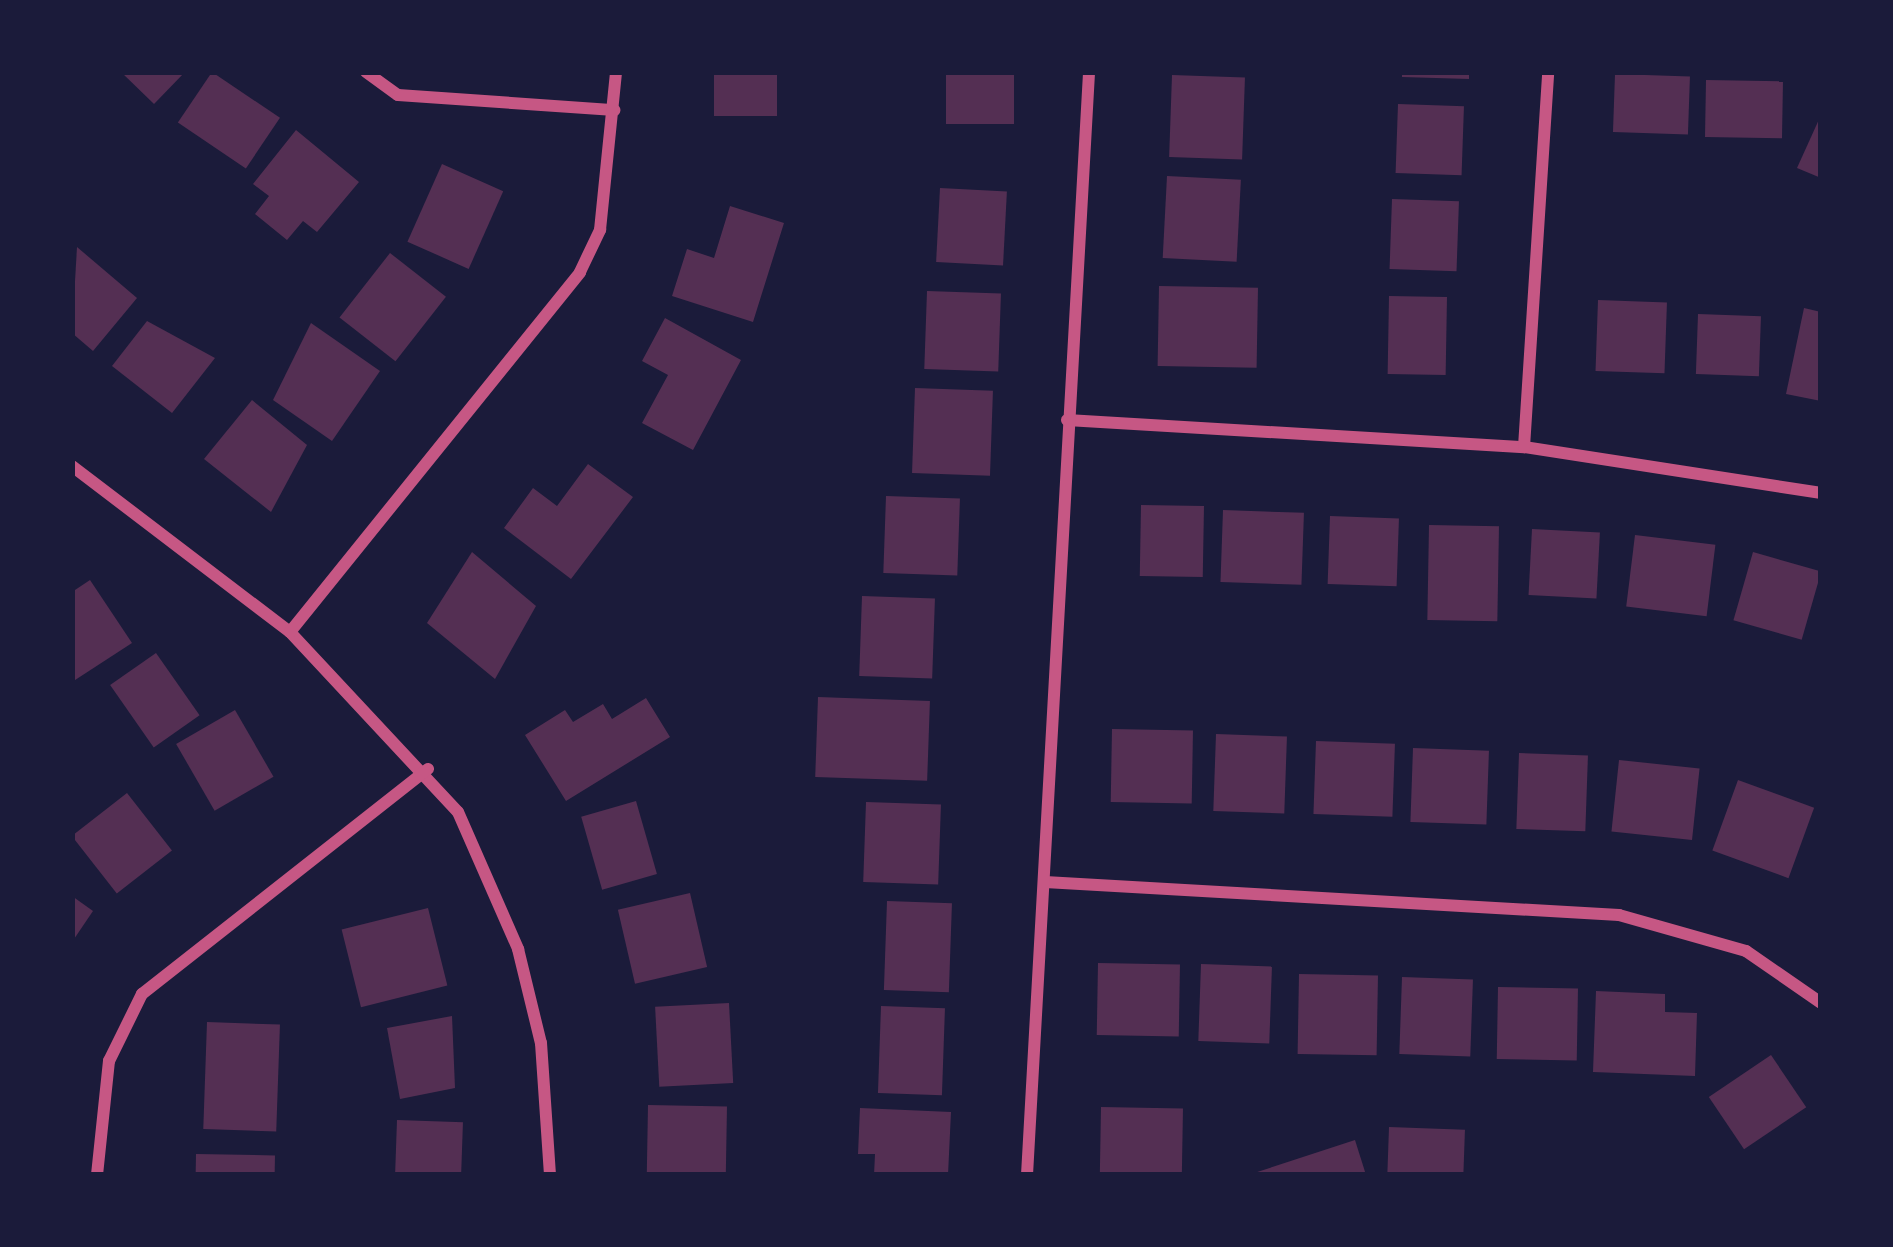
<!DOCTYPE html>
<html>
<head>
<meta charset="utf-8">
<style>
	body { margin:0 }
	#map { position:relative; width:1893px; height:1247px; overflow:hidden; background:#1b1b3a; font-family:Inter,sans-serif }
	div>[style] { position:absolute }
	[style*='--x'] { left:calc(var(--x)*1px); top:calc(var(--y)*1px); width:calc(var(--w)*1px); rotate:calc(var(--a)*1deg) }
	.building>* { inset:0; background:#542f53; transform-origin:0 0 }
	.minor>* { height:12px; margin:-6px; padding:0 6px; transform-origin:6px; border-radius:6px; background:#c65784 }
	span { translate:-50% -50%; white-space:nowrap; text-align:center; line-height:1.15; -webkit-text-stroke:9px #1b1b3a; paint-order:stroke }
	.frame { position:absolute; inset:0; border:75px solid #1b1b3a; pointer-events:none }
</style>
</head>
<body>
<div id="map">
	<div class="building">
		<i style="clip-path:polygon(121px 72px,185px 72px,154px 104px)"></i>
		<i style="left:212px;top:72px;width:82px;height:61px;rotate:34deg"></i>
		<i style="left:714px;top:72px;width:63px;height:44px"></i>
		<i style="left:946px;top:72px;width:68px;height:52px"></i>
		<i style="clip-path:polygon(1402px 72px,1469px 72px,1469px 79px,1402px 77px)"></i>
		<i style="left:1615px;top:74px;width:75px;height:58px;rotate:2deg"></i>
		<i style="left:1172px;top:75px;width:73px;height:82px;rotate:2deg"></i>
		<i style="left:1706px;top:80px;width:77px;height:57px;rotate:1deg"></i>
		<i style="left:1398px;top:104px;width:66px;height:69px;rotate:2deg"></i>
		<i style="clip-path:polygon(1821px 115px,1821px 178px,1797px 168px)"></i>
		<i style="clip-path:polygon(296px 130px,359px 182px,317px 232px,303px 221px,287px 240px,255px 214px,269px 196px,253px 184px)"></i>
		<i style="left:442px;top:164px;width:67px;height:85px;rotate:24deg"></i>
		<i style="left:1167px;top:176px;width:74px;height:82px;rotate:3deg"></i>
		<i style="left:940px;top:188px;width:67px;height:74px;rotate:3deg"></i>
		<i style="left:1392px;top:199px;width:67px;height:70px;rotate:2deg"></i>
		<i style="clip-path:polygon(730px 206px,784px 223px,753px 322px,672px 296px,687px 249px,714px 258px)"></i>
		<i style="clip-path:polygon(77px 247px,137px 298px,93px 351px,72px 333px)"></i>
		<i style="left:390px;top:253px;width:71px;height:82px;rotate:38deg"></i>
		<i style="left:1159px;top:286px;width:99px;height:80px;rotate:1deg"></i>
		<i style="left:927px;top:291px;width:74px;height:78px;rotate:2deg"></i>
		<i style="left:1389px;top:296px;width:58px;height:78px;rotate:1deg"></i>
		<i style="left:1598px;top:300px;width:69px;height:71px;rotate:2deg"></i>
		<i style="clip-path:polygon(1804px 308px,1821px 312px,1821px 401px,1786px 394px)"></i>
		<i style="left:1698px;top:314px;width:63px;height:60px;rotate:2deg"></i>
		<i style="clip-path:polygon(665px 318px,741px 360px,693px 450px,642px 423px,668px 375px,642px 361px)"></i>
		<i style="clip-path:polygon(147px 321px,215px 358px,172px 413px,112px 366px)"></i>
		<i style="clip-path:polygon(311px 323px,380px 371px,332px 441px,273px 400px)"></i>
		<i style="left:915px;top:388px;width:78px;height:85px;rotate:2deg"></i>
		<i style="clip-path:polygon(252px 400px,307px 445px,271px 512px,204px 459px)"></i>
		<i style="clip-path:polygon(588px 464px,633px 497px,571px 579px,504px 528px,533px 488px,557px 506px)"></i>
		<i style="left:886px;top:496px;width:74px;height:77px;rotate:2deg"></i>
		<i style="left:1141px;top:505px;width:63px;height:71px;rotate:1deg"></i>
		<i style="left:1223px;top:510px;width:81px;height:72px;rotate:2deg"></i>
		<i style="left:1330px;top:516px;width:69px;height:68px;rotate:2deg"></i>
		<i style="left:1429px;top:525px;width:70px;height:95px;rotate:1deg"></i>
		<i style="left:1532px;top:529px;width:68px;height:66px;rotate:3deg"></i>
		<i style="left:1635px;top:535px;width:81px;height:72px;rotate:7deg"></i>
		<i style="clip-path:polygon(472px 552px,536px 606px,495px 679px,427px 623px)"></i>
		<i style="left:1753px;top:552px;width:71px;height:71px;rotate:16deg"></i>
		<i style="clip-path:polygon(90px 580px,132px 643px,72px 682px,72px 592px)"></i>
		<i style="left:862px;top:596px;width:73px;height:80px;rotate:2deg"></i>
		<i style="left:156px;top:653px;width:76px;height:56px;rotate:55deg"></i>
		<i style="left:818px;top:697px;width:112px;height:80px;rotate:2deg"></i>
		<i style="clip-path:polygon(646px 698px,670px 737px,566px 801px,525px 735px,565px 710px,573px 722px,603px 704px,612px 719px)"></i>
		<i style="left:235px;top:710px;width:77px;height:68px;rotate:60deg"></i>
		<i style="left:1112px;top:729px;width:81px;height:73px;rotate:1deg"></i>
		<i style="left:1216px;top:734px;width:71px;height:77px;rotate:2deg"></i>
		<i style="left:1316px;top:741px;width:79px;height:73px;rotate:2deg"></i>
		<i style="left:1413px;top:748px;width:76px;height:74px;rotate:2deg"></i>
		<i style="left:1519px;top:753px;width:69px;height:76px;rotate:2deg"></i>
		<i style="left:1619px;top:760px;width:81px;height:72px;rotate:6deg"></i>
		<i style="left:1738px;top:780px;width:81px;height:75px;rotate:20deg"></i>
		<i style="left:127px;top:793px;width:73px;height:70px;rotate:52deg"></i>
		<i style="left:636px;top:801px;width:76px;height:57px;rotate:74deg"></i>
		<i style="left:866px;top:802px;width:75px;height:80px;rotate:2deg"></i>
		<i style="left:690px;top:893px;width:76px;height:74px;rotate:77deg"></i>
		<i style="clip-path:polygon(72px 896px,93px 911px,72px 942px)"></i>
		<i style="left:887px;top:901px;width:65px;height:89px;rotate:2deg"></i>
		<i style="left:428px;top:908px;width:80px;height:89px;rotate:76deg"></i>
		<i style="left:1098px;top:963px;width:82px;height:72px;rotate:1deg"></i>
		<i style="left:1201px;top:964px;width:71px;height:77px;rotate:2deg"></i>
		<i style="left:1299px;top:974px;width:79px;height:80px;rotate:1deg"></i>
		<i style="left:1402px;top:977px;width:71px;height:77px;rotate:2deg"></i>
		<i style="left:1498px;top:987px;width:80px;height:72px;rotate:1deg"></i>
		<i style="clip-path:polygon(1596px 991px,1665px 994px,1665px 1012px,1697px 1013px,1695px 1076px,1593px 1072px)"></i>
		<i style="left:729px;top:1003px;width:80px;height:74px;rotate:87deg"></i>
		<i style="left:881px;top:1006px;width:64px;height:87px;rotate:2deg"></i>
		<i style="clip-path:polygon(452px 1016px,455px 1088px,400px 1099px,387px 1028px)"></i>
		<i style="left:207px;top:1022px;width:73px;height:107px;rotate:2deg"></i>
		<i style="left:1771px;top:1055px;width:63px;height:75px;rotate:56deg"></i>
		<i style="left:648px;top:1105px;width:79px;height:70px;rotate:1deg"></i>
		<i style="left:1101px;top:1107px;width:82px;height:68px;rotate:1deg"></i>
		<i style="clip-path:polygon(860px 1108px,951px 1112px,948px 1175px,874px 1175px,875px 1154px,858px 1154px)"></i>
		<i style="left:397px;top:1120px;width:66px;height:55px;rotate:2deg"></i>
		<i style="left:1389px;top:1127px;width:76px;height:48px;rotate:2deg"></i>
		<i style="clip-path:polygon(1355px 1140px,1366px 1175px,1252px 1175px,1251px 1174px)"></i>
		<i style="left:196px;top:1154px;width:79px;height:21px;rotate:1deg"></i>
	</div>
	<div class="minor">
		<i style="--x:366;--y:72;--w:39;--a:36"></i>
		<i style="--x:398;--y:95;--w:217;--a:4"></i>
		<i style="--x:1067;--y:420;--w:458;--a:3.4"></i>
		<i style="--x:1524;--y:447;--w:301;--a:8.8"></i>
		<i style="--x:1524;--y:447;--w:376;--a:-86.3"></i>
		<i style="--x:72;--y:466;--w:274;--a:37.3"></i>
		<i style="--x:290;--y:632;--w:246;--a:47"></i>
		<i style="--x:458;--y:812;--w:150;--a:66.3"></i>
		<i style="--x:518;--y:949;--w:97;--a:76.3"></i>
		<i style="--x:541;--y:1043;--w:132;--a:86.1"></i>
		<i style="--x:290;--y:632;--w:462;--a:-51.1"></i>
		<i style="--x:580;--y:272;--w:47;--a:-64.5"></i>
		<i style="--x:600;--y:230;--w:159;--a:-84.2"></i>
		<i style="--x:1045;--y:882;--w:575;--a:3.29"></i>
		<i style="--x:1619;--y:915;--w:132;--a:15.8"></i>
		<i style="--x:1746;--y:951;--w:91;--a:34.7"></i>
		<i style="--x:97;--y:1175;--w:115;--a:-84"></i>
		<i style="--x:109;--y:1061;--w:75;--a:-63.8"></i>
		<i style="--x:142;--y:994;--w:364;--a:-38.2"></i>
		<i style="--x:1027;--y:1175;--w:1105;--a:-86.78"></i>
	</div>
	<div class="frame"></div>
</div>
</body>
</html>
